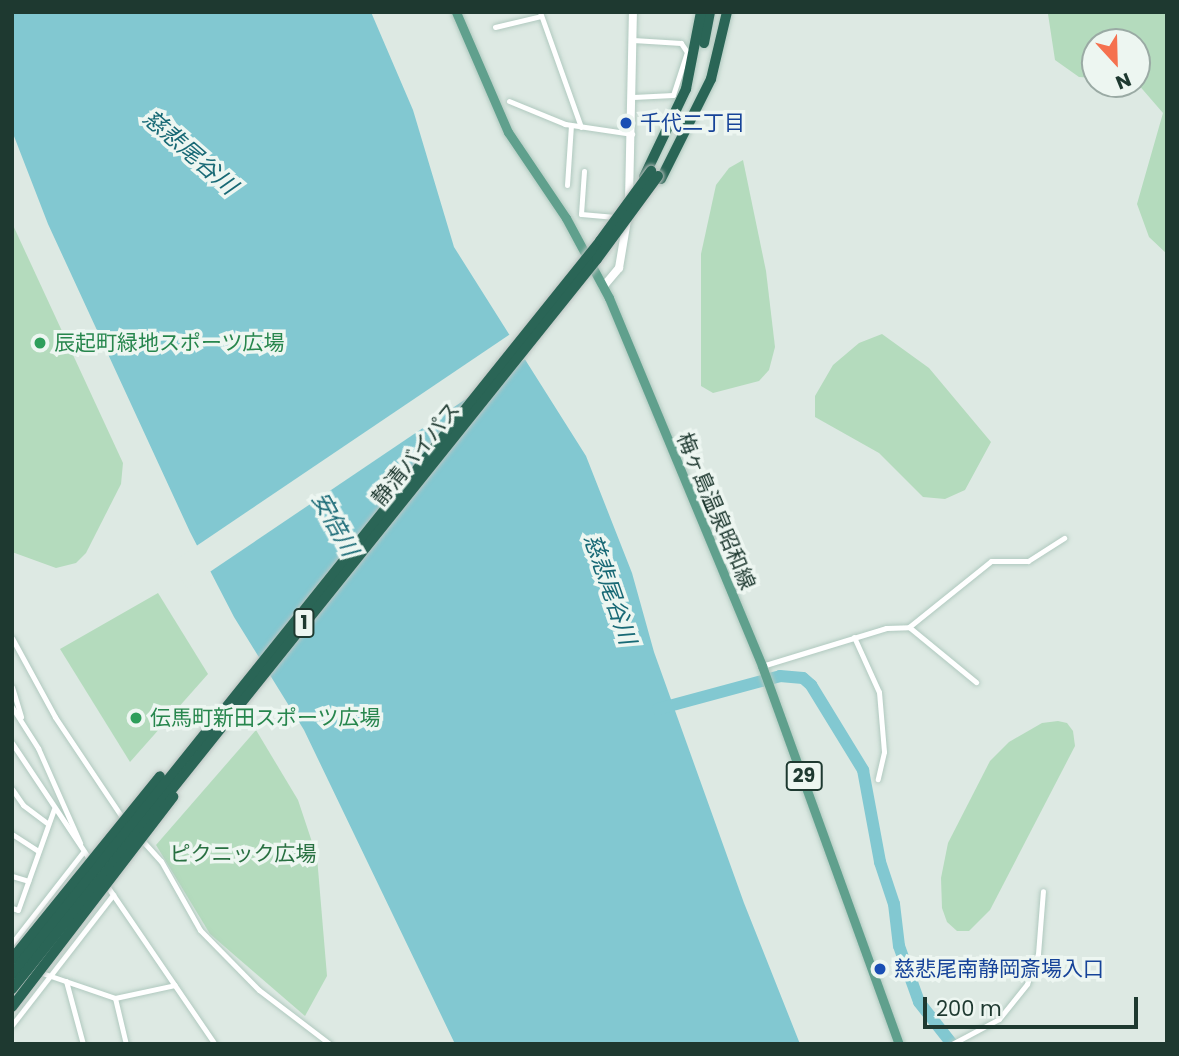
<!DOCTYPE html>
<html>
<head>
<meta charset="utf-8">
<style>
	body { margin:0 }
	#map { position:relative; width:1179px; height:1056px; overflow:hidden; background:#dde9e3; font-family:Poppins,"Noto Sans JP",sans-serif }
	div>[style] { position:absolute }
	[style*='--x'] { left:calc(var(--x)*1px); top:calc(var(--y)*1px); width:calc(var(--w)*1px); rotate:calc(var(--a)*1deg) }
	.green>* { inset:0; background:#b4dbbd }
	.water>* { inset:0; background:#82c8d1 }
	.pier>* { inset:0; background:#dde9e3; transform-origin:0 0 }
	.river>* { height:12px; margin:-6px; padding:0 6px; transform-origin:6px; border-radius:6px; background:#82c8d1 }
	.roads { filter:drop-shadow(0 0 2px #b0c9bf) drop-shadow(0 0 2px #b0c9bf) }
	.street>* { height:5px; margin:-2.5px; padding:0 2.5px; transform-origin:2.5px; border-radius:2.5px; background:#fff }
	.secondary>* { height:8px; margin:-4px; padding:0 4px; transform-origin:4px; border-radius:4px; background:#fff }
	.primary>* { height:9px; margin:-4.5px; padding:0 4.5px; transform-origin:4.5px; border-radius:4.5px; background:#60a08d }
	.highway>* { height:10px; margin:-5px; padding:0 5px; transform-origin:5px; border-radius:5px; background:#2a6556 }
	.bridges { filter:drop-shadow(0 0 2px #bcc4c1) drop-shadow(0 0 2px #bcc4c1) }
	.highway-bridge>* { height:10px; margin:-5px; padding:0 5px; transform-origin:5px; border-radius:5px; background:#2a6556 }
	.dots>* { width:19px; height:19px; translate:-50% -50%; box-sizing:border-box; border:4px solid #edf6f1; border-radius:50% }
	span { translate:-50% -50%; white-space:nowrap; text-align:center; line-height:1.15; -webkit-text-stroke:7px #edf6f1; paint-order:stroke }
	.shield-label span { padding:2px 5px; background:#edf6f1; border:2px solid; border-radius:5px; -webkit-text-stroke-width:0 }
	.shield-label { font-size:19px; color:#1e3930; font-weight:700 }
	.transit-label { font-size:21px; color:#164399 }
	.left { translate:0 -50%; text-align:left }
	.leisure-label { font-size:21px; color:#27864d }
	.street-label { font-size:21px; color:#1e3930 }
	.park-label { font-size:21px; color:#287041 }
	.water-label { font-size:23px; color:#186975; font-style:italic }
	.frame { position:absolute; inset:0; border:14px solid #1e3930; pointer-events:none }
	.north { position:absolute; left:1081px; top:28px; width:70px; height:70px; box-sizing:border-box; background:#edf6f1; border:2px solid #9aaaa4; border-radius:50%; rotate:158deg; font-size:19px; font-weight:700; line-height:28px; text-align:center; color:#1e3930 }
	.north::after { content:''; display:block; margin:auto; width:24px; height:32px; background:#f5714f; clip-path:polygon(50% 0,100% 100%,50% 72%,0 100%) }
	.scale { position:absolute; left:923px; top:997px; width:215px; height:32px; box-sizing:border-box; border:4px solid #1e3930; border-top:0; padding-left:9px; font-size:21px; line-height:24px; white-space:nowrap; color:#1e3930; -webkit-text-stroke:5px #edf6f1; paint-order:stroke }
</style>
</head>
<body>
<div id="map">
	<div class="green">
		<i style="clip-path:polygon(1167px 12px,1167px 254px,1149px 237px,1137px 204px,1163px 113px,1137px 83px,1137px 42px,1095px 42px,1095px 78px,1079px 77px,1055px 60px,1048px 14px)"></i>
		<i style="clip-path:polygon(743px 160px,766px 271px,775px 347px,769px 370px,759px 381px,713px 393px,701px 386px,701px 254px,716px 185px,729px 168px)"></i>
		<i style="clip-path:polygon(12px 223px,123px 463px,121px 484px,86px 553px,76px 563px,56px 568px,12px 552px)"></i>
		<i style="clip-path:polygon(882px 334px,929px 368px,991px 442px,965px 490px,945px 499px,923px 497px,879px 453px,815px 417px,815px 396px,833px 365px,859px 343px)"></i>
		<i style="clip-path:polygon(158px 593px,208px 674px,130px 762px,60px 649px)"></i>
		<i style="clip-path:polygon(1058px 721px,1067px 723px,1073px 731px,1075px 746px,990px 910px,969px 931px,957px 931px,947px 922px,942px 908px,941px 878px,948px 843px,990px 761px,1009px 742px,1042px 723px)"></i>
		<i style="clip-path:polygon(256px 730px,298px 800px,317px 857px,327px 976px,305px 1016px,210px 934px,156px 845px)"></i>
	</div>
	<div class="water">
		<i style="clip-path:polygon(12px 12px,371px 12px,413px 110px,454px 247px,586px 456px,632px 573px,654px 652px,744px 903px,800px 1044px,455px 1044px,304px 730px,234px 617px,190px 532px,48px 224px,12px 131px)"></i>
	</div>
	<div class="pier">
		<i style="left:512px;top:333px;width:29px;height:412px;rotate:56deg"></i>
	</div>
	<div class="river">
		<i style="--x:658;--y:709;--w:126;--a:-15.1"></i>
		<i style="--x:780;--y:676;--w:23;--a:5"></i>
		<i style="--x:803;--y:678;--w:11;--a:41"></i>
		<i style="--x:811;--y:685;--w:100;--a:58.5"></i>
		<i style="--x:863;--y:770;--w:94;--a:79.5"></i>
		<i style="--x:880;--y:862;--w:44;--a:71.6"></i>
		<i style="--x:894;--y:904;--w:42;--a:83.2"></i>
		<i style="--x:899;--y:946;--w:59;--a:70.3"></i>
		<i style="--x:919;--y:1002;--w:53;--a:51.8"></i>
	</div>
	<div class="roads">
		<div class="street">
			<i style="--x:540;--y:12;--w:122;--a:70.4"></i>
			<i style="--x:495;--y:27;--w:47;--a:-13.4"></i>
			<i style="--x:633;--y:97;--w:40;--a:-2.9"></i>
			<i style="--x:673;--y:95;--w:45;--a:-72"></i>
			<i style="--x:687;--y:52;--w:11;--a:-124"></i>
			<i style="--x:681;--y:43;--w:48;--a:-176.4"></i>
			<i style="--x:509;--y:101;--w:61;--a:22.3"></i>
			<i style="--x:565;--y:124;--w:68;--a:8.5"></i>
			<i style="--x:584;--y:171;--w:43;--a:94"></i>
			<i style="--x:581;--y:214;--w:37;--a:5"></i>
			<i style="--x:567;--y:185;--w:60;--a:-86.2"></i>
			<i style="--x:909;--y:627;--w:87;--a:39.4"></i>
			<i style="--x:854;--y:637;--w:60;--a:65.6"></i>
			<i style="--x:879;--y:692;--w:60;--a:85.2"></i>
			<i style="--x:884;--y:752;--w:28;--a:103"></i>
			<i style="--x:12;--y:638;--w:90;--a:61.4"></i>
			<i style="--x:55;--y:717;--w:124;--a:56.2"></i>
			<i style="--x:762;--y:666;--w:130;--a:-17"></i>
			<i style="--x:886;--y:628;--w:23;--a:-2"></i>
			<i style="--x:909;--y:627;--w:105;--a:-38.8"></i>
			<i style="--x:991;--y:561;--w:37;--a:0"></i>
			<i style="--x:1028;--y:561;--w:43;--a:-32.6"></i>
			<i style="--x:12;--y:687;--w:31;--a:73"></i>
			<i style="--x:12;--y:707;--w:49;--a:57.6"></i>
			<i style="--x:38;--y:748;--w:104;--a:66.1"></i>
			<i style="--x:12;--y:743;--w:144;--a:56.3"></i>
			<i style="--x:12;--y:789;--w:19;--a:55"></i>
			<i style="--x:23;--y:805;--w:30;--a:37"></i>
			<i style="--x:12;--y:834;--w:31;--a:33"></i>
			<i style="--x:140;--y:838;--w:31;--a:48"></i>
			<i style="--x:161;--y:861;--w:79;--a:60.5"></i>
			<i style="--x:200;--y:930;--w:84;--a:45.5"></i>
			<i style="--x:259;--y:990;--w:89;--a:37.3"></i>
			<i style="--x:12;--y:876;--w:17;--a:17"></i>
			<i style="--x:105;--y:883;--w:195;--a:55.7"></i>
			<i style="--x:12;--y:908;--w:6;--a:18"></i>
			<i style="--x:18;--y:910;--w:107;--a:-70.4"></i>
			<i style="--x:12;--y:943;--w:115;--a:-52"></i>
			<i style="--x:39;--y:972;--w:80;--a:18.9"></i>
			<i style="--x:115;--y:998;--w:61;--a:-12.2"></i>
			<i style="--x:66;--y:981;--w:65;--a:74.9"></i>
			<i style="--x:115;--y:998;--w:47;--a:76.6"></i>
			<i style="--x:12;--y:1025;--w:165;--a:-52.2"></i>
			<i style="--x:952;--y:1044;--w:53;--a:-28"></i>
			<i style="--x:999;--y:1019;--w:45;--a:-51.3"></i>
			<i style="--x:1027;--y:984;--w:32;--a:-70"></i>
			<i style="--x:1038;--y:954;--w:63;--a:-85.5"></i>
		</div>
		<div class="secondary">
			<i style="--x:629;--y:200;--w:188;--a:-88.8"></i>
			<i style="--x:603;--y:287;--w:25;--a:-50"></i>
			<i style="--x:619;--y:268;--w:49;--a:-80.5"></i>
		</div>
		<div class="primary">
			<i style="--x:456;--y:12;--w:131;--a:66.6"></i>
			<i style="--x:508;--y:132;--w:104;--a:56"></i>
			<i style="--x:566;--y:218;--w:91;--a:61.7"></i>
			<i style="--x:609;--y:298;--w:399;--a:67.4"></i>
			<i style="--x:762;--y:666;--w:402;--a:70.1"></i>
		</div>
		<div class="highway">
			<i style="--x:704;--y:43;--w:32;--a:-79"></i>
			<i style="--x:644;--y:177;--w:98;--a:-64.5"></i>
			<i style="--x:686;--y:89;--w:78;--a:-79"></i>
			<i style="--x:661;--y:179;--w:112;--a:-63.4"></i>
			<i style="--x:711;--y:79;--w:69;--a:-76.6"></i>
		</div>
	</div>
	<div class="bridges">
		<div class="highway-bridge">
			<i style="--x:12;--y:959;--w:235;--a:-51"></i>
			<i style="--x:12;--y:974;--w:940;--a:-51.26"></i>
			<i style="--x:600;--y:241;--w:87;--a:-53.9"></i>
			<i style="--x:12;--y:989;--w:935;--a:-51.29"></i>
			<i style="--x:597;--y:259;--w:103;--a:-53.7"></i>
			<i style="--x:12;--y:1007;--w:265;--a:-52.5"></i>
		</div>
	</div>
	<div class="dots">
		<i style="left:626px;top:123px;background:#1a4fb4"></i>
		<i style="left:40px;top:343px;background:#2e9e5b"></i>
		<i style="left:136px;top:718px;background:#2e9e5b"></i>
		<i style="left:880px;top:969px;background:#1a4fb4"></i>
	</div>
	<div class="shield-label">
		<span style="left:304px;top:623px">1</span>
		<span style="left:804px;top:776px">29</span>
	</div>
	<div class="transit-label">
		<span class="left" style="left:640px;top:123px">千代二丁目</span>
		<span class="left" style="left:894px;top:969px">慈悲尾南静岡斎場入口</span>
	</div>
	<div class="leisure-label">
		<span class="left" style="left:54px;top:343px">辰起町緑地スポーツ広場</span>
		<span class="left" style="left:150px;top:718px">伝馬町新田スポーツ広場</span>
	</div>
	<div class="street-label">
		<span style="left:416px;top:454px;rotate:-51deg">静清バイパス</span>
		<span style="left:716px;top:511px;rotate:67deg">梅ヶ島温泉昭和線</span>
	</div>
	<div class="park-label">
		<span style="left:243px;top:854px">ピクニック広場</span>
	</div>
	<div class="water-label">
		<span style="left:190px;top:152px;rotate:41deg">慈悲尾谷川</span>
		<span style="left:335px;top:524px;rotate:61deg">安倍川</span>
		<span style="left:610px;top:589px;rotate:71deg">慈悲尾谷川</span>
	</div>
	<div class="frame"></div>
	<div class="north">N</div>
	<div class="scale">200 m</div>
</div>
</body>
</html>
